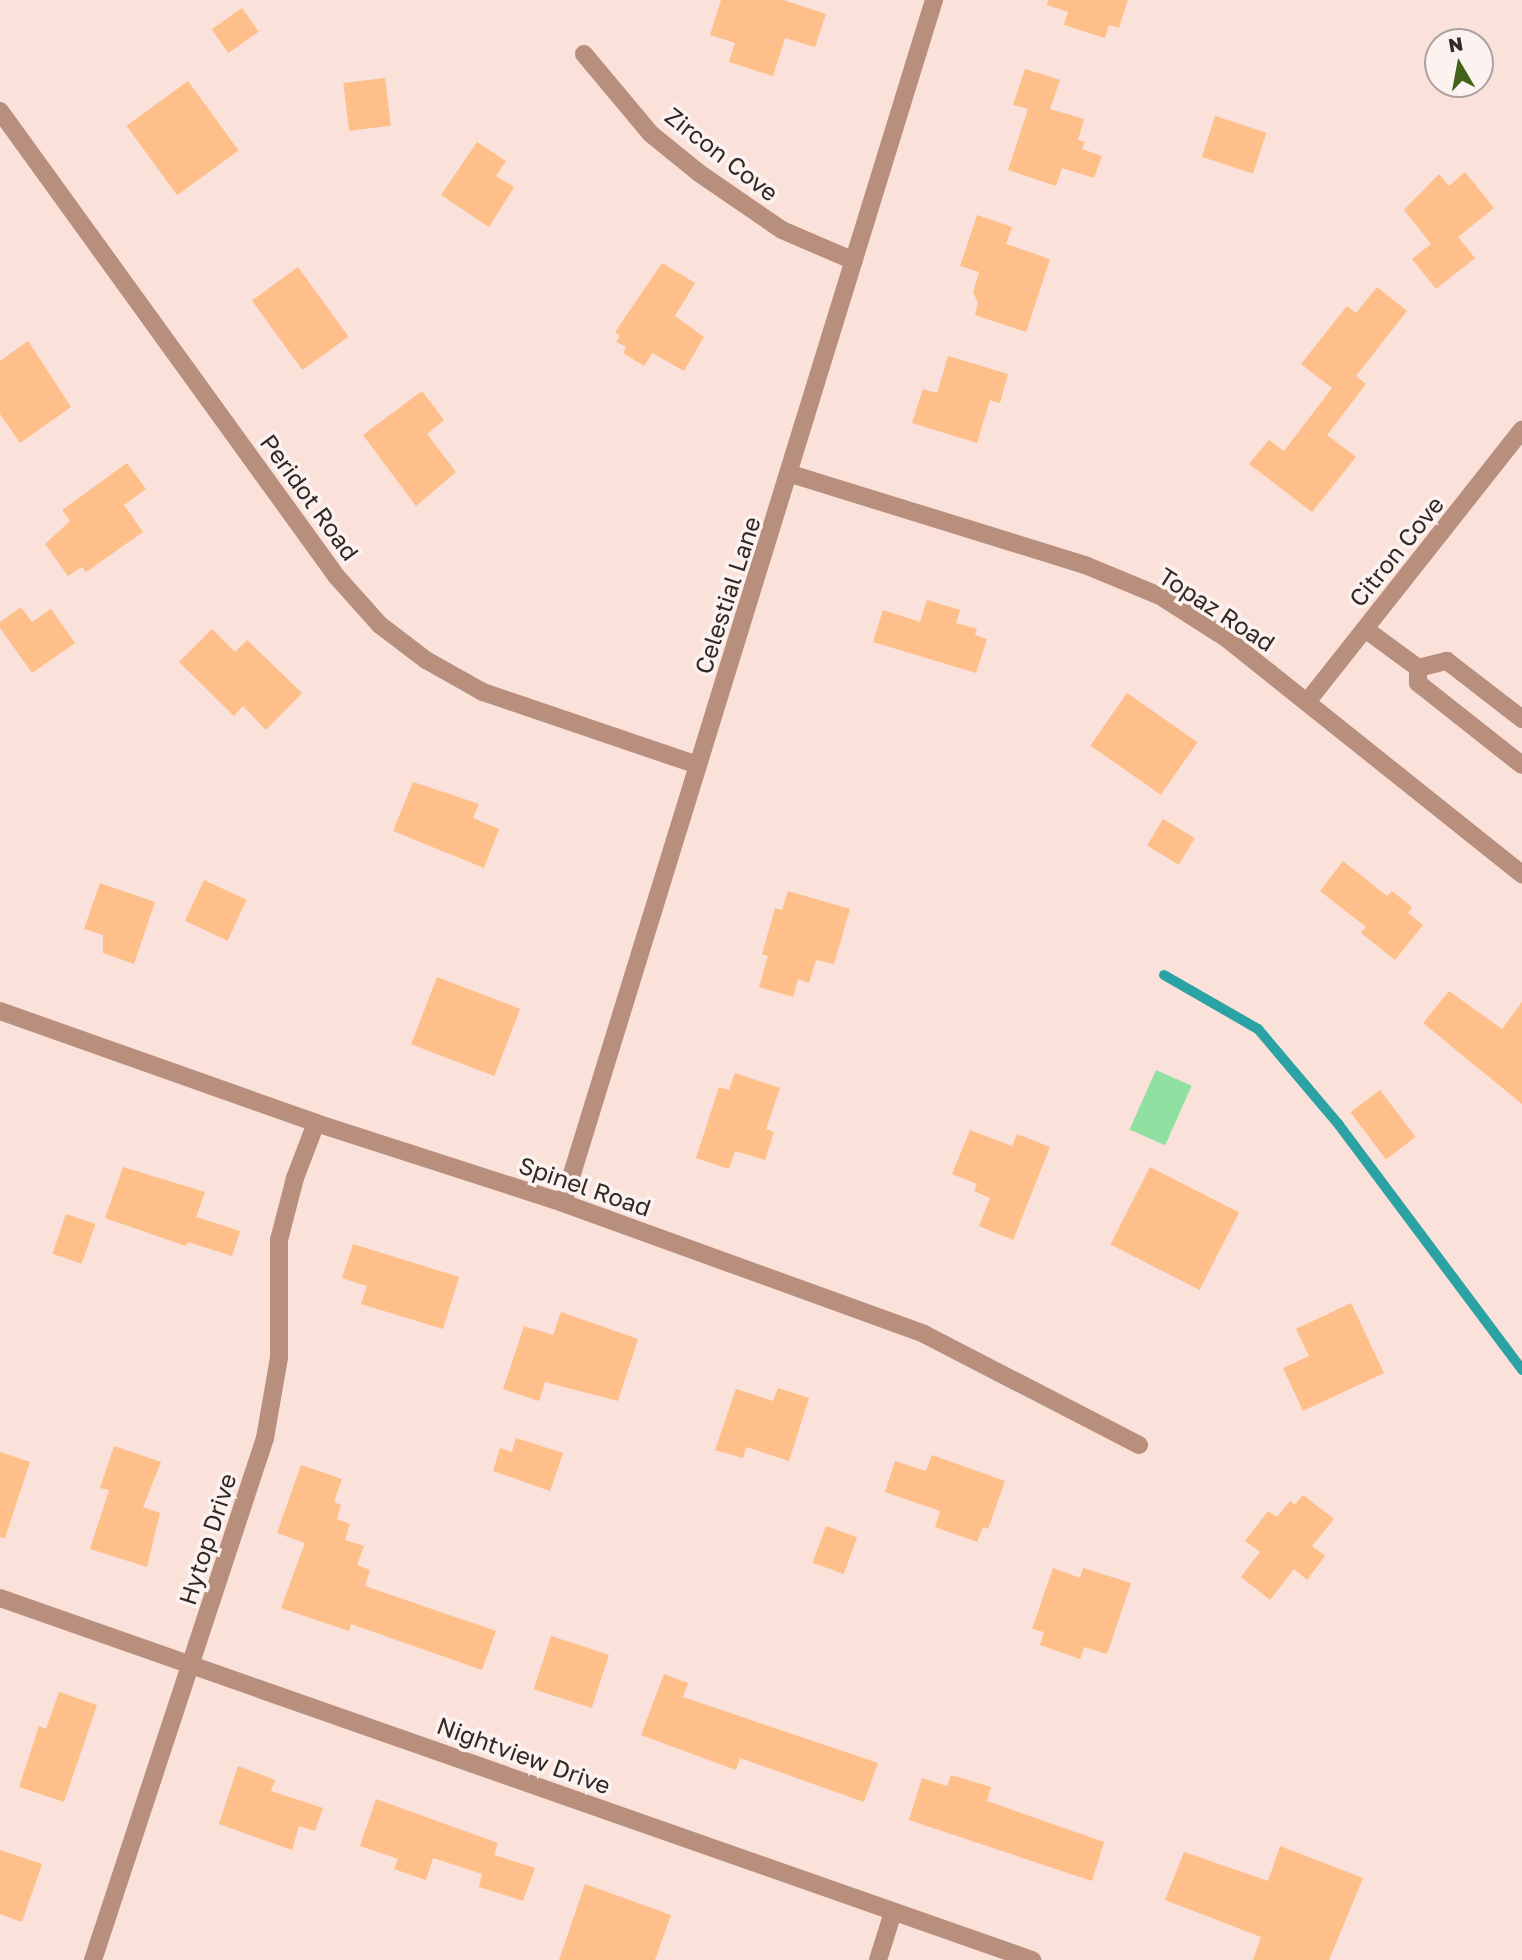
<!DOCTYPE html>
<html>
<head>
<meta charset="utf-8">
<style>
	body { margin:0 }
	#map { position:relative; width:1522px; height:1960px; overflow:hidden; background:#fae1d9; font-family:"Golos Text",sans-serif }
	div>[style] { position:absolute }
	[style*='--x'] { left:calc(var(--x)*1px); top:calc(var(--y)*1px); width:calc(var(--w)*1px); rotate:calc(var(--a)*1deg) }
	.green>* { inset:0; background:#90e1a1; transform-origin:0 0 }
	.stream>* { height:10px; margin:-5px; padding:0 5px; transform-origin:5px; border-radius:5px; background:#2ba2a3 }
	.building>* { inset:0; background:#ffbf8a; transform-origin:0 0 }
	.minor>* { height:18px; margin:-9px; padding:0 9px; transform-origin:9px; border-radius:9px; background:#b88f7d }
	span { translate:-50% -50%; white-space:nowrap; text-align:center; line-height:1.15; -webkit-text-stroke:7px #fcf2ef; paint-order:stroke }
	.street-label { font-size:24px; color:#322926 }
	.north { position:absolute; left:1424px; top:28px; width:70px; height:70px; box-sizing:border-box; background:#fcf2ef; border:2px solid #aba29f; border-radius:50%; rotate:350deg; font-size:19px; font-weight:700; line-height:28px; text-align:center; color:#322926 }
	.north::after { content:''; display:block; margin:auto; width:24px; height:32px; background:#416319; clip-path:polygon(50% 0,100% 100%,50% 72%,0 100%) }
</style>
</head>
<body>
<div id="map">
	<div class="green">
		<i style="left:1156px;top:1070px;width:39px;height:65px;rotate:24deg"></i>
	</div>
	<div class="stream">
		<i style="--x:1164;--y:975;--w:108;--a:29.9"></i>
		<i style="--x:1258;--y:1029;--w:126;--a:49.8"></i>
		<i style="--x:1339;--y:1125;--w:306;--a:53.2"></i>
	</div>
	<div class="building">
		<i style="clip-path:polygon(721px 0,783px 0,826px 14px,815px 47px,785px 38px,773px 76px,729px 62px,735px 43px,710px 35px)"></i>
		<i style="clip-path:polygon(1048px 0,1128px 0,1119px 28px,1109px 25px,1105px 38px,1064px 25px,1068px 12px,1047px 5px)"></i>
		<i style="left:242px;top:8px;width:29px;height:37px;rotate:55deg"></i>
		<i style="clip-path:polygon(1025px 69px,1060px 80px,1050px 109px,1084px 119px,1078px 140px,1085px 142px,1082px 149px,1102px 156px,1094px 178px,1062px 168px,1056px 186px,1008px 170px,1028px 109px,1013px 105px)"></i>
		<i style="left:385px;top:78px;width:48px;height:42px;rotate:83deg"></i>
		<i style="left:188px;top:81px;width:86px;height:76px;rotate:54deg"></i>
		<i style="left:1215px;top:116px;width:54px;height:43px;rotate:18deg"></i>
		<i style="clip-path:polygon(477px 142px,506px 161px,496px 176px,514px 187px,489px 227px,441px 195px)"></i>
		<i style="clip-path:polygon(1465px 172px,1494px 208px,1458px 237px,1475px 258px,1436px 289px,1412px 259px,1431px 244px,1404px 210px,1439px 174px,1449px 186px)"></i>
		<i style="clip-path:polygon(977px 215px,1012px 227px,1006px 244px,1050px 259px,1026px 332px,975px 315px,978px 303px,973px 292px,979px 272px,960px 266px)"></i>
		<i style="clip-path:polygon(662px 263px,695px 283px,675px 316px,704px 337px,684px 371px,652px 353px,644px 366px,623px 353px,626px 347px,616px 342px,620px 336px,615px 332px)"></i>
		<i style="left:298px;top:267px;width:86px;height:57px;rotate:54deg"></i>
		<i style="clip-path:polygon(1377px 287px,1407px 311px,1356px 376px,1366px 384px,1327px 435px,1356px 457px,1312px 512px,1249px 464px,1269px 440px,1284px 451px,1332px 388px,1301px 364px,1347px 306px,1356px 313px)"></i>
		<i style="clip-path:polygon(28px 341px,71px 407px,20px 443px,0 414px,0 361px)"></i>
		<i style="clip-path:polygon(948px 356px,1008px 374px,1000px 403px,990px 400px,977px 443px,912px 423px,923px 389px,937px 393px)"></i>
		<i style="clip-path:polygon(422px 391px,444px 420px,427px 434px,456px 472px,416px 506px,363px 435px)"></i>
		<i style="clip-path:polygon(127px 463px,146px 489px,124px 505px,143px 532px,86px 572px,82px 567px,68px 576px,45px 544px,70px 521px,62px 510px)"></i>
		<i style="clip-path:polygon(927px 600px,960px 610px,956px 623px,977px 629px,975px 635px,987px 639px,976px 673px,873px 642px,883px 610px,920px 622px)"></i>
		<i style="clip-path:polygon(21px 607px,32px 622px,51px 609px,75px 643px,32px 673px,0 628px,0 622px)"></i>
		<i style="clip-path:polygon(212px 629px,235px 652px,247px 640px,302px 693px,266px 730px,243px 706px,234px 716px,179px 662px)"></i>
		<i style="left:1127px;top:693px;width:86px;height:64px;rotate:35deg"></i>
		<i style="clip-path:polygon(413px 782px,479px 804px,473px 818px,499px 829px,484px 868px,393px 831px)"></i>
		<i style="left:1163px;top:819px;width:37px;height:31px;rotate:31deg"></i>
		<i style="clip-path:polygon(1343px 861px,1387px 896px,1392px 891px,1412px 907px,1408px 913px,1423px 925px,1395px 960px,1361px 933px,1366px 927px,1320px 891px)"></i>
		<i style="left:204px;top:880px;width:47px;height:45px;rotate:25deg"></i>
		<i style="clip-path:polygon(100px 883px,155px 902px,134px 964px,103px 953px,103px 935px,84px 929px)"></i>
		<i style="clip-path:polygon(788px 891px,850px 909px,834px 964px,816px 960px,809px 983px,798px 979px,793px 997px,759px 987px,768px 956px,762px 954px,775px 908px,782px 910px)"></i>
		<i style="left:437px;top:977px;width:89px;height:72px;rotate:21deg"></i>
		<i style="clip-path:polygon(1449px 991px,1502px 1029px,1522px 1002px,1522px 1104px,1423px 1023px)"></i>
		<i style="clip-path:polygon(735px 1073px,780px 1088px,766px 1129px,774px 1132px,765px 1160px,735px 1151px,729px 1169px,696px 1158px,719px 1087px,729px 1090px)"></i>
		<i style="left:1380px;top:1090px;width:59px;height:37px;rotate:53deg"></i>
		<i style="clip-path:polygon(970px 1130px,1012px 1146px,1017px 1134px,1050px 1147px,1013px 1240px,979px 1226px,990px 1198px,974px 1191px,977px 1184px,952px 1174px)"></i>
		<i style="clip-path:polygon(123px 1167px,205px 1192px,196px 1217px,240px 1231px,232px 1256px,188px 1242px,186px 1246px,105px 1218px)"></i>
		<i style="left:1150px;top:1167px;width:100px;height:87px;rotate:27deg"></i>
		<i style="left:66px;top:1214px;width:31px;height:42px;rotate:19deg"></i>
		<i style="clip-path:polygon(353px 1244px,459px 1277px,443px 1329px,361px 1304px,367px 1286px,342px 1278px)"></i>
		<i style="clip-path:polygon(1351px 1303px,1384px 1373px,1303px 1411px,1283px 1368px,1309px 1356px,1296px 1329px)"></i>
		<i style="clip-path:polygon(561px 1312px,638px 1339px,618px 1401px,545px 1382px,539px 1401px,503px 1389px,524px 1326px,553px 1335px)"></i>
		<i style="clip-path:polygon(778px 1388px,809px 1398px,789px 1461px,746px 1447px,743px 1458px,715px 1450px,736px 1389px,773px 1401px)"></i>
		<i style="clip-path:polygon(516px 1438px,563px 1453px,550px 1491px,493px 1471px,500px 1448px,512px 1452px)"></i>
		<i style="clip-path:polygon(114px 1446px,161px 1462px,143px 1507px,160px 1513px,147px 1567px,90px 1549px,109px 1490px,100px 1488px)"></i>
		<i style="clip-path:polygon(0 1452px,30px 1462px,5px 1538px,0 1537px)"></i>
		<i style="clip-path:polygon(932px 1455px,1005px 1481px,988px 1529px,983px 1527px,977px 1542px,935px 1527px,940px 1511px,885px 1492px,895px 1461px,926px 1471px)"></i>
		<i style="clip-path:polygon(301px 1465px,342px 1479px,334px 1502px,341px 1505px,337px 1519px,350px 1524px,345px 1540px,364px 1546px,357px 1565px,370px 1570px,365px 1586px,496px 1631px,482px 1670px,351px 1624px,349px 1631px,281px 1608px,305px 1543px,277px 1533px)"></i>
		<i style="clip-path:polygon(1303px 1495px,1334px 1519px,1312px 1546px,1325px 1556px,1307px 1580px,1294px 1569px,1270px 1600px,1241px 1577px,1260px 1552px,1245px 1541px,1268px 1511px,1277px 1517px,1290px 1501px,1295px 1505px)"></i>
		<i style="left:826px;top:1526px;width:33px;height:39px;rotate:20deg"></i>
		<i style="clip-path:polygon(1053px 1568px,1080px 1578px,1083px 1568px,1131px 1583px,1107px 1654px,1084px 1647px,1080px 1659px,1040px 1645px,1044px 1632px,1032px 1629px)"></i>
		<i style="left:551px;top:1636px;width:61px;height:56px;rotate:18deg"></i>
		<i style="clip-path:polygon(664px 1674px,688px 1683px,683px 1697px,878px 1763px,864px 1802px,740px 1758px,736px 1770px,641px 1735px)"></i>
		<i style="clip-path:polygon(59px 1692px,97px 1705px,64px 1802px,19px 1787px,39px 1726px,46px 1729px)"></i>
		<i style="clip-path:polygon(238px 1766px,275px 1780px,271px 1791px,323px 1808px,315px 1831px,299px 1826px,292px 1850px,219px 1824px)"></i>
		<i style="clip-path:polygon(951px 1775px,991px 1787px,987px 1801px,1104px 1842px,1092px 1881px,909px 1820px,922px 1778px,947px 1786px)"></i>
		<i style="clip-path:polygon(376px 1799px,498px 1843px,494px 1855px,535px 1868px,523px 1901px,479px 1887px,482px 1874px,433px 1858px,426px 1880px,394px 1869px,398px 1859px,360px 1846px)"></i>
		<i style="clip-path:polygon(1280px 1846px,1363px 1878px,1329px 1960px,1253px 1960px,1261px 1937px,1165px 1900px,1184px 1852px,1268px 1881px)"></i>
		<i style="clip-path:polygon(0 1850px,42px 1864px,22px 1922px,0 1914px)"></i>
		<i style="clip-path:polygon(585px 1884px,671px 1915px,655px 1960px,559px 1960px)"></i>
	</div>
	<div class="minor">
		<i style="--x:584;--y:54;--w:104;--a:50.1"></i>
		<i style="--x:651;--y:134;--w:62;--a:39.1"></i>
		<i style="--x:699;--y:173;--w:101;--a:34.5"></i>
		<i style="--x:782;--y:230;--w:78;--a:23.3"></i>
		<i style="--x:0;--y:111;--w:575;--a:54.13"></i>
		<i style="--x:337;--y:577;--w:64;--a:48.1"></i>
		<i style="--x:380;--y:625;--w:58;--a:37.3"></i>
		<i style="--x:426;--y:660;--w:65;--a:29.3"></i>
		<i style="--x:483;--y:692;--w:226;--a:18.8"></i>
		<i style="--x:791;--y:474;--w:308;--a:17.2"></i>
		<i style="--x:1085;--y:565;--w:81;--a:22.5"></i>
		<i style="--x:1160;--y:596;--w:78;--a:32.5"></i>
		<i style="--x:1226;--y:638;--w:379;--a:38.6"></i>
		<i style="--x:1365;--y:629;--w:66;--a:36.3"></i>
		<i style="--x:1418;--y:668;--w:15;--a:90"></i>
		<i style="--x:1418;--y:683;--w:132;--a:38.3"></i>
		<i style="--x:1418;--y:668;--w:30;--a:-14"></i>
		<i style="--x:1447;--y:661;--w:95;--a:37.7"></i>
		<i style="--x:1307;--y:702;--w:347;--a:-51.7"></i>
		<i style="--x:0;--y:1011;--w:335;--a:19.5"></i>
		<i style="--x:316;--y:1123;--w:260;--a:17.9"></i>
		<i style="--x:563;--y:1203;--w:384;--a:19.9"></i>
		<i style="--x:924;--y:1334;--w:242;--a:27.3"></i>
		<i style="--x:563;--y:1203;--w:1259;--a:-72.86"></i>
		<i style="--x:0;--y:1598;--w:1094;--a:19.33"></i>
		<i style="--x:93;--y:1960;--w:550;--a:-71.76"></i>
		<i style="--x:265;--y:1438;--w:81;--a:-80.1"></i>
		<i style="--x:279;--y:1358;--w:118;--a:-90"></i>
		<i style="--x:279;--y:1240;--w:64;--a:-75.5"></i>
		<i style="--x:295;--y:1178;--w:59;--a:-69.1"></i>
		<i style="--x:878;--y:1960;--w:50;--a:-72.6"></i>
	</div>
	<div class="street-label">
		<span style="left:722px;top:154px;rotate:38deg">Zircon Cove</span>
		<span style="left:310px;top:497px;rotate:54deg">Peridot Road</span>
		<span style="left:1396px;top:551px;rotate:-51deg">Citron Cove</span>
		<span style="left:727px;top:595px;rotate:-72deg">Celestial Lane</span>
		<span style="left:1217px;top:609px;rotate:33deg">Topaz Road</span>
		<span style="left:585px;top:1186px;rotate:19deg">Spinel Road</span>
		<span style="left:207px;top:1539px;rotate:-72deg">Hytop Drive</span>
		<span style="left:524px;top:1755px;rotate:20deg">Nightview Drive</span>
	</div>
	<div class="north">N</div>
</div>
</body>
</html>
